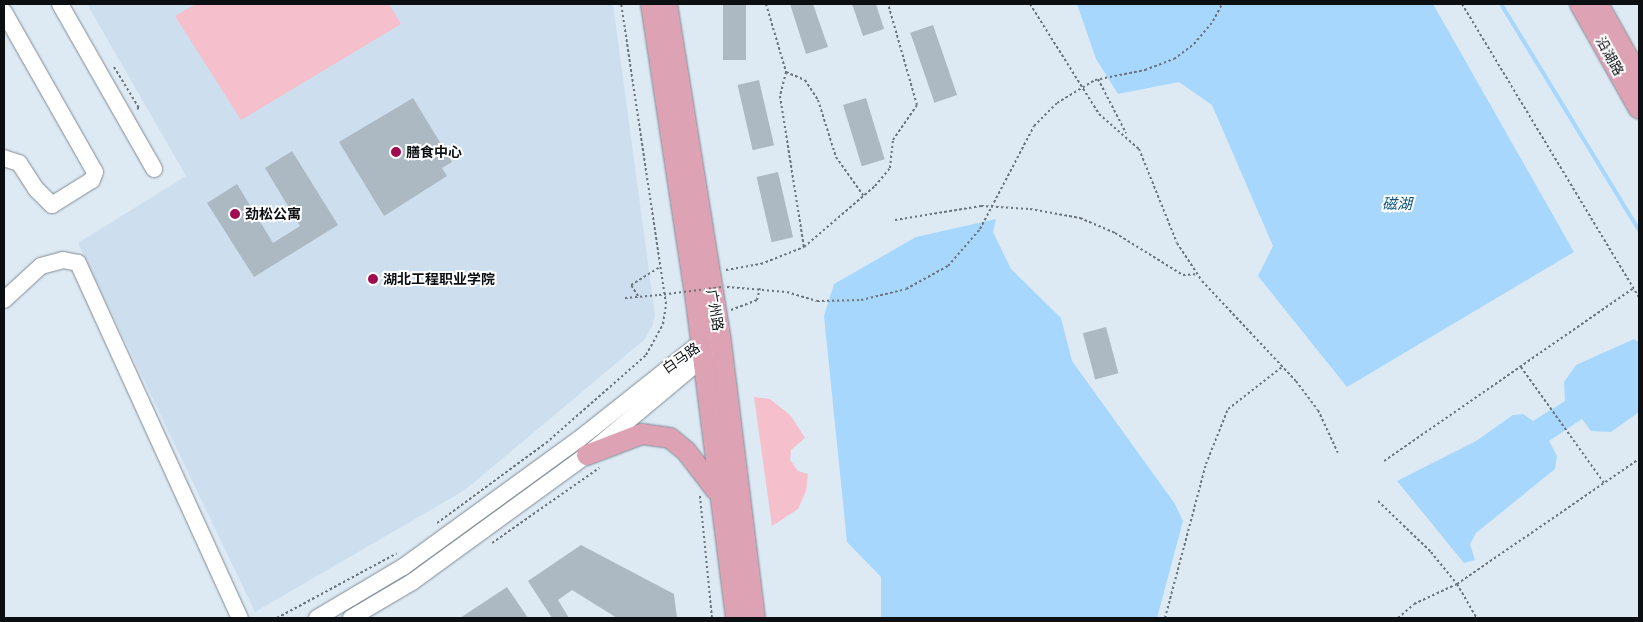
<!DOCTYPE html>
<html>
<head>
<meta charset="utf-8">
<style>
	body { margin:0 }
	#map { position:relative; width:1643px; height:622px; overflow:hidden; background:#ddeaf4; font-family:"Crimson Pro","Noto Sans SC",serif }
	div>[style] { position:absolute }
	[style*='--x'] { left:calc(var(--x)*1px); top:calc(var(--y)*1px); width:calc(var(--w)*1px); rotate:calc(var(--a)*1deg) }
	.built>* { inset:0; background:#cddfee }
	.green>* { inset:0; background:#f5bfcc }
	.water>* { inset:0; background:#a7d7fc }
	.stream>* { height:4px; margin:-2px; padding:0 2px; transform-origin:2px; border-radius:2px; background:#a7d7fc }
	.building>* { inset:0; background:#acb8c2; transform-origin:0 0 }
	.path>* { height:2px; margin-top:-1px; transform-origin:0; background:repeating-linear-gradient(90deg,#6c747a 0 2.5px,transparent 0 5px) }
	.roads { filter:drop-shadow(0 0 1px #808b94) drop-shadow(0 0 1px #808b94) }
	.minor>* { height:16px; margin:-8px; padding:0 8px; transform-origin:8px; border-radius:8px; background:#fff }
	.major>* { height:20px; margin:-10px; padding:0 10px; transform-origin:10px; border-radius:10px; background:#dda2b3 }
	.path-bridge>* { height:2px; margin-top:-1px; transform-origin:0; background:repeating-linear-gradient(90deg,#6c747a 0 2.5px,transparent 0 5px) }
	.dots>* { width:14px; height:14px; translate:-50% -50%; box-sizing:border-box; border:2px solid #fff; border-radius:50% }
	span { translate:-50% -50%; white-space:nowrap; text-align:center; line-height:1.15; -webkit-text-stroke:4px #fff; paint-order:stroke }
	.street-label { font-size:14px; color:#0b0f12 }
	.poi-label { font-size:14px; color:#0b0f12; font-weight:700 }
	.left { translate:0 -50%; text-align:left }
	.water-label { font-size:15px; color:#09527d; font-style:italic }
	.frame { position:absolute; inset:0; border:5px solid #0b0f12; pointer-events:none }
</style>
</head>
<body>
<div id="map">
	<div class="built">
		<i style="clip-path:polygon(87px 4px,613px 4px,655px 315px,653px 325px,644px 340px,465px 490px,255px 612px,78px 243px,186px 176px)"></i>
	</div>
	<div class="green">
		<i style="clip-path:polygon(196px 4px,389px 4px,401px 24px,241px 120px,175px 16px)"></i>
		<i style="clip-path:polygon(754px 397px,770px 399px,791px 416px,805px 438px,791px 450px,790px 460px,798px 471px,808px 474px,806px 491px,798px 509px,772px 526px)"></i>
	</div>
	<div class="water">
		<i style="clip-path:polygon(1077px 4px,1433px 4px,1574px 252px,1347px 387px,1258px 276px,1273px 246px,1212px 105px,1179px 82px,1118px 94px,1096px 59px)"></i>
		<i style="clip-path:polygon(996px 219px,993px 232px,1011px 269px,1061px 318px,1072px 361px,1175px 504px,1183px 521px,1157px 618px,881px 618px,881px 577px,847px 542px,824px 316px,834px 284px,916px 237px)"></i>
		<i style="clip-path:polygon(1634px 339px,1639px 343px,1639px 412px,1611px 432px,1591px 431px,1582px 419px,1549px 441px,1557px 456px,1555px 469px,1476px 533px,1470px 544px,1475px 560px,1464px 563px,1397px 481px,1476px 441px,1513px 415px,1523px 414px,1533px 421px,1565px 401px,1564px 382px,1576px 365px)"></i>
	</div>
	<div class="stream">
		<i style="--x:1501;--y:4;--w:265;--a:58.6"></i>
	</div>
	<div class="building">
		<i style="left:723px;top:4px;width:23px;height:56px"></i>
		<i style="clip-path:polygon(790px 4px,813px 4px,828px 47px,806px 54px)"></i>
		<i style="clip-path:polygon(852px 4px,876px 4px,884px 29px,863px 36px)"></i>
		<i style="left:933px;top:25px;width:74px;height:24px;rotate:71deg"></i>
		<i style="left:759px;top:80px;width:67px;height:22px;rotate:77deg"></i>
		<i style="clip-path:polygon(413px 98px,452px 162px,442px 168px,447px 176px,384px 216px,339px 142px)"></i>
		<i style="left:866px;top:98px;width:64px;height:24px;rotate:73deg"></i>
		<i style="clip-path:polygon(292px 151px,338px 225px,254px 277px,207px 203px,237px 184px,273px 243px,300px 226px,265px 168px)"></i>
		<i style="left:778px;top:172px;width:67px;height:22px;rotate:77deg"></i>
		<i style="left:1106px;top:327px;width:48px;height:24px;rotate:75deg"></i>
		<i style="clip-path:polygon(581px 545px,674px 594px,677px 618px,617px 618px,572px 590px,558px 600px,569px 618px,552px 618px,528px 581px)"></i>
		<i style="clip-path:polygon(507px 587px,528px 618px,460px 618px)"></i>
	</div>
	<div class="path">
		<i style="--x:766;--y:4;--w:71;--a:73.6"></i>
		<i style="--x:786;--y:72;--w:25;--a:104"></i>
		<i style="--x:780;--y:96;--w:153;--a:81"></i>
		<i style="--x:1030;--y:4;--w:130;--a:57.9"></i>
		<i style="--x:1099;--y:114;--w:53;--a:41.2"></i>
		<i style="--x:1139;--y:149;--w:101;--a:68"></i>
		<i style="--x:1177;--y:243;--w:45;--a:56.7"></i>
		<i style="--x:1202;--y:281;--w:137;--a:46.8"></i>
		<i style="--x:1296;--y:381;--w:36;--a:53"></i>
		<i style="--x:1318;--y:410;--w:47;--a:65.1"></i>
		<i style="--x:1462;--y:4;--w:342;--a:58.9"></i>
		<i style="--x:114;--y:67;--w:48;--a:58.6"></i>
		<i style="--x:139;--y:108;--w:3;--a:162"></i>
		<i style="--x:786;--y:72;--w:21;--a:23"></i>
		<i style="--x:805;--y:80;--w:24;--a:57"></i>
		<i style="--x:818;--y:100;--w:60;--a:72.5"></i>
		<i style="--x:836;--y:157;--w:47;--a:54.6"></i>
		<i style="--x:1098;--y:79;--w:61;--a:62.6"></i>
		<i style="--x:895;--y:220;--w:87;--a:-9.2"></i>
		<i style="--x:981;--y:206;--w:49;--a:3.5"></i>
		<i style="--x:1030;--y:209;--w:51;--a:10.2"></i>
		<i style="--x:1080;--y:218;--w:38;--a:23"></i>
		<i style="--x:1115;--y:233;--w:80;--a:31.7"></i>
		<i style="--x:1183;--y:275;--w:15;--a:-4"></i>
		<i style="--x:726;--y:270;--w:36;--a:-10"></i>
		<i style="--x:761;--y:264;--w:46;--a:-21.6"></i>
		<i style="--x:804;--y:247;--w:94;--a:-40.7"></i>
		<i style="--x:875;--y:186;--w:23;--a:-50"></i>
		<i style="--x:890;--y:168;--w:28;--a:-84"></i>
		<i style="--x:893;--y:140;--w:42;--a:-55.6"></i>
		<i style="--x:917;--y:105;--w:105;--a:-106"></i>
		<i style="--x:727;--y:287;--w:60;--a:4.8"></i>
		<i style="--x:638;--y:296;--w:13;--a:-122"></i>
		<i style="--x:631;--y:285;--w:34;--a:-32"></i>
		<i style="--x:625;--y:298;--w:34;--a:-5"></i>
		<i style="--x:731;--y:310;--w:28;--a:-21"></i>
		<i style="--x:757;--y:300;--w:12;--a:-76"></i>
		<i style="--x:1521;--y:367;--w:143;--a:54.4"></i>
		<i style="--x:1384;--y:461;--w:304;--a:-34.7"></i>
		<i style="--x:700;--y:496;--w:123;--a:84.4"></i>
		<i style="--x:1378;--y:501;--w:74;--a:43.9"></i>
		<i style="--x:1431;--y:552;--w:41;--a:50.9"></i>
		<i style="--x:1457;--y:584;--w:39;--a:60"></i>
		<i style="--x:437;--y:523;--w:135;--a:-36.3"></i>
		<i style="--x:546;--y:443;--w:133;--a:-41.3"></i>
		<i style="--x:646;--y:355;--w:35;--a:-61"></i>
		<i style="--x:663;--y:324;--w:20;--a:-81"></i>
		<i style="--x:666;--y:304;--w:303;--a:-98.5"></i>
		<i style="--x:492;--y:543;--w:131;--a:-35"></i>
		<i style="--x:277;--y:618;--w:136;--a:-28.4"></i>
		<i style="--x:1165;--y:618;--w:159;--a:-75.1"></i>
		<i style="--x:1206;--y:464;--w:59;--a:-68.2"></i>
		<i style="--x:1228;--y:409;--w:68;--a:-37.9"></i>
		<i style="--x:1398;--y:618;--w:21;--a:-41"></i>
		<i style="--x:1414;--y:604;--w:47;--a:-24.9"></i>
		<i style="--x:1457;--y:584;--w:221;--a:-34.5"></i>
	</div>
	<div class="roads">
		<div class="minor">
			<i style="--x:60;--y:4;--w:190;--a:60.3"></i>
			<i style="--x:4;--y:12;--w:184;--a:60.4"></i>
			<i style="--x:95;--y:172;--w:9;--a:111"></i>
			<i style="--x:92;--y:180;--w:47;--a:148"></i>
			<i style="--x:52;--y:205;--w:23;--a:-135"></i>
			<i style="--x:36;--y:189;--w:31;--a:-123"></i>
			<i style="--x:19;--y:163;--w:16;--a:-162"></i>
			<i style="--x:4;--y:300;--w:50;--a:-42.6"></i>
			<i style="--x:41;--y:266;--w:23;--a:-15"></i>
			<i style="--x:63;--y:260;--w:15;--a:11"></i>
			<i style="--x:78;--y:263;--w:390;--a:65.5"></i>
			<i style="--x:317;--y:618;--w:100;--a:-30.7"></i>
			<i style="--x:403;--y:567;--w:216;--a:-36"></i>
			<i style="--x:578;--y:440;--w:156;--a:-38.5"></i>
			<i style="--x:700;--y:343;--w:11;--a:-5"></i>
			<i style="--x:351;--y:618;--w:71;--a:-30.5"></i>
			<i style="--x:412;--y:582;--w:216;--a:-36"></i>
			<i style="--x:587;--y:455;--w:160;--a:-39.9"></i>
		</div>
		<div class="major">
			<i style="--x:651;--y:4;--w:300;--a:81.4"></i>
			<i style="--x:696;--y:301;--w:320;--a:82.8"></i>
			<i style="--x:667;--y:4;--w:342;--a:80.9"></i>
			<i style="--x:721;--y:342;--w:278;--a:83"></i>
			<i style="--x:1580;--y:4;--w:120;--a:60.7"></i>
			<i style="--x:1598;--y:4;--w:84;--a:60.7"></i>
			<i style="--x:587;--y:455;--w:59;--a:-20.9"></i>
			<i style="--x:642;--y:434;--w:28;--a:8"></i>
			<i style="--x:670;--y:438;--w:21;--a:39"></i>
			<i style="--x:686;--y:451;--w:49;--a:52.4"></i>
		</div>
	</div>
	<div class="path-bridge">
		<i style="--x:787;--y:292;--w:31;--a:17"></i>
		<i style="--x:817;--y:301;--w:44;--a:-1.3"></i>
		<i style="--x:861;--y:300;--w:46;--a:-13.7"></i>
		<i style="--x:906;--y:289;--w:48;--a:-28.7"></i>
		<i style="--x:948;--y:266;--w:49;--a:-49.1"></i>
		<i style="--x:980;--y:229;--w:116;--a:-62.3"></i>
		<i style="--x:1034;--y:126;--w:33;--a:-45"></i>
		<i style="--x:1057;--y:103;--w:44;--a:-31.2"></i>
		<i style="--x:1095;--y:80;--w:51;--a:-11.3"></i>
		<i style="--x:1145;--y:70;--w:31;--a:-21"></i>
		<i style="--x:1174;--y:59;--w:25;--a:-37"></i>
		<i style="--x:1194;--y:44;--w:30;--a:-50"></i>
		<i style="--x:1213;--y:21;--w:19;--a:-62"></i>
		<i style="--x:659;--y:295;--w:64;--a:-7.1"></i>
	</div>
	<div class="dots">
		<i style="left:396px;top:152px;background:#a10b4f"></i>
		<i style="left:235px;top:214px;background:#a10b4f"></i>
		<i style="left:373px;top:279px;background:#a10b4f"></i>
	</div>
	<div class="street-label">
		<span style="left:1610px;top:56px;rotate:61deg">沿湖路</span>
		<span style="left:715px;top:310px;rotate:80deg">广州路</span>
		<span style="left:681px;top:358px;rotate:-35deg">白马路</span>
	</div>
	<div class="poi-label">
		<span class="left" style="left:406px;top:152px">膳食中心</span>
		<span class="left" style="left:245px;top:214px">劲松公寓</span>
		<span class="left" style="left:383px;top:279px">湖北工程职业学院</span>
	</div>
	<div class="water-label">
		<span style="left:1397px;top:205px">磁湖</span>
	</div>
	<div class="frame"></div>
</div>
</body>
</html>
